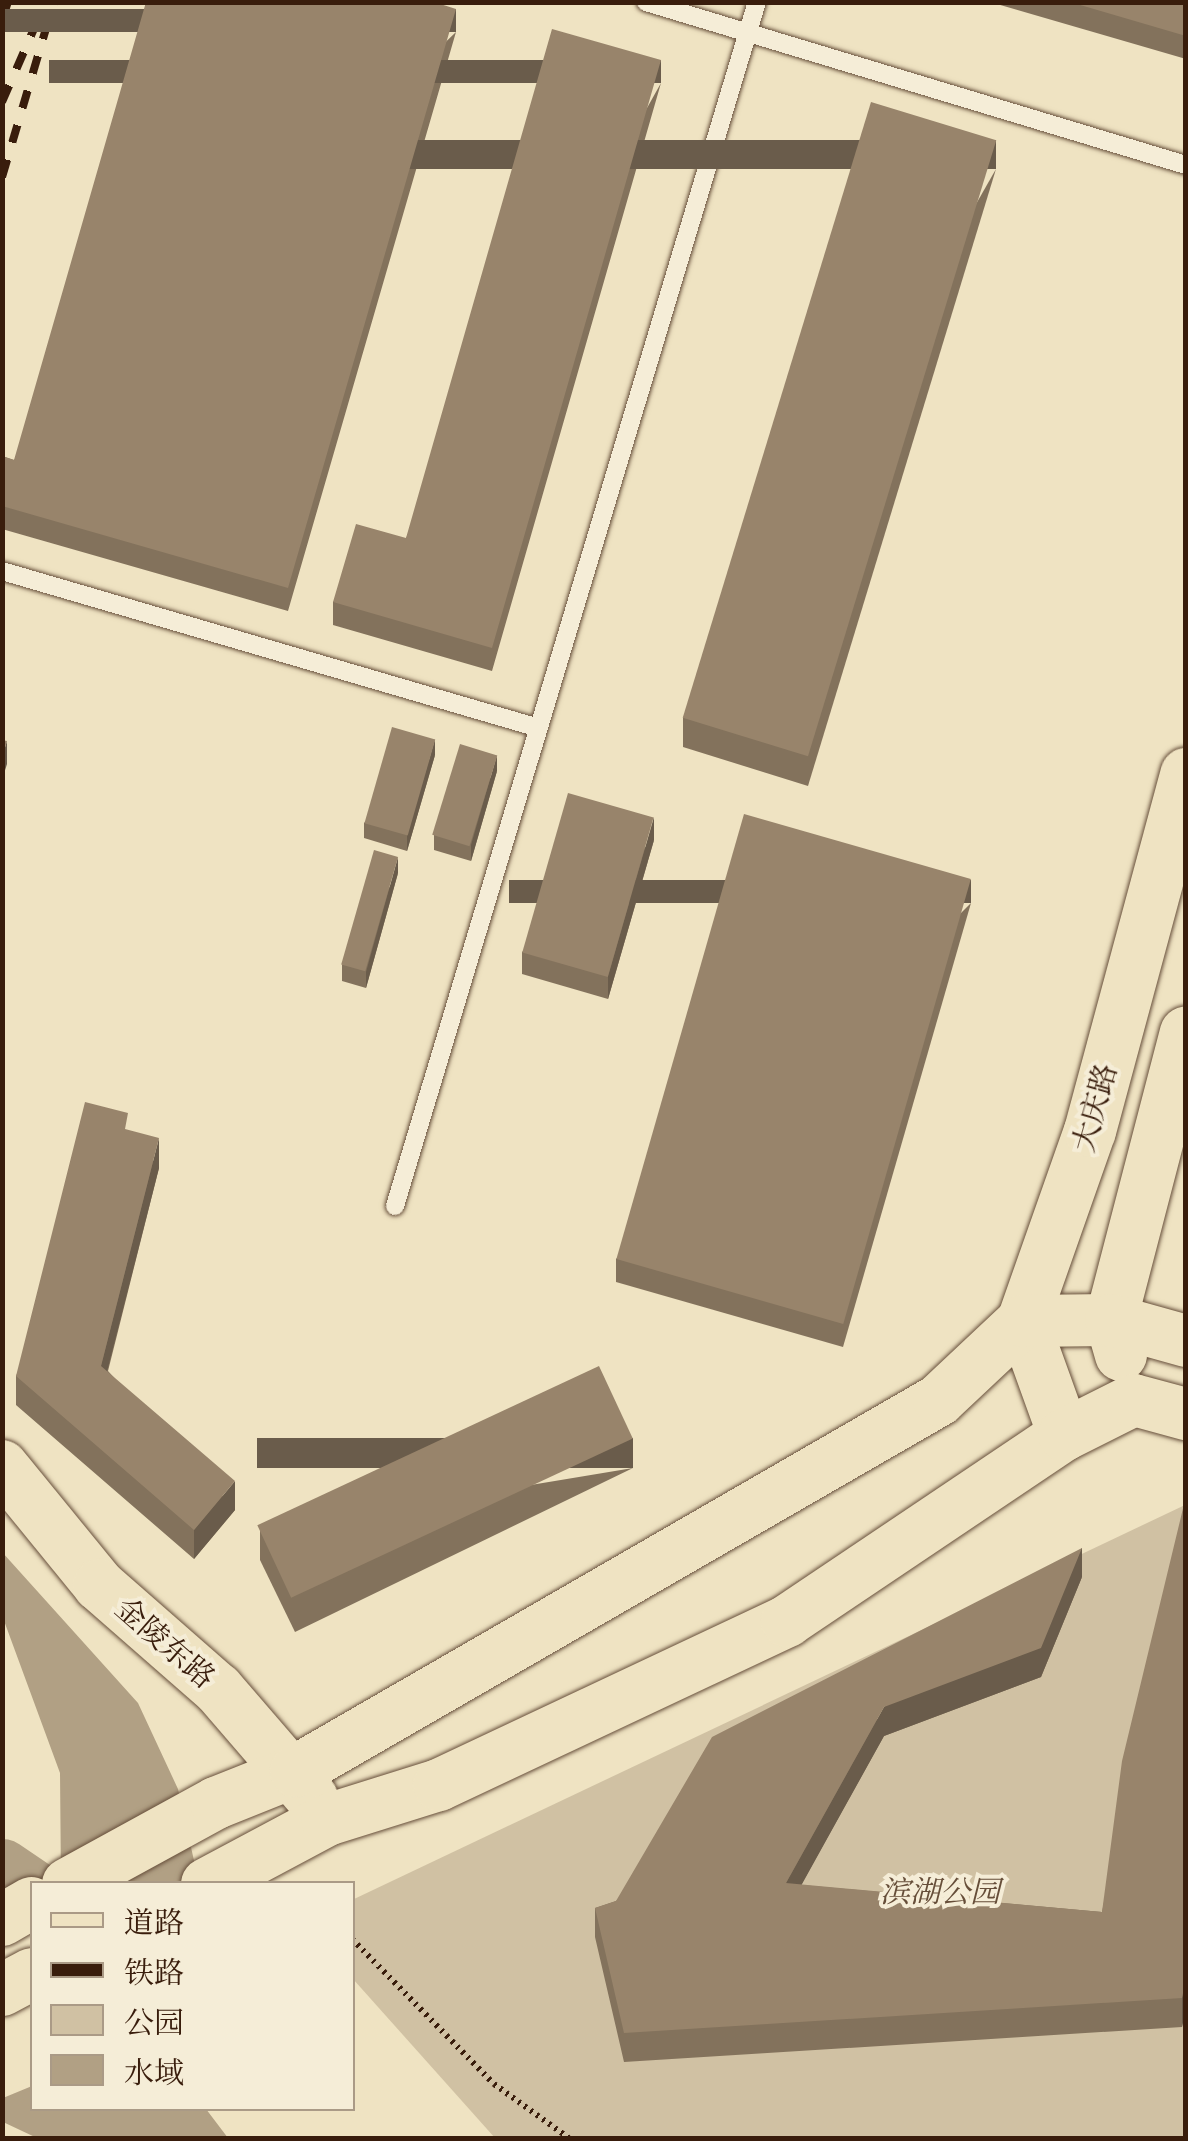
<!DOCTYPE html>
<html>
<head>
<meta charset="utf-8">
<style>
	body { margin:0 }
	#map { position:relative; width:1188px; height:2141px; overflow:hidden; background:#efe3c2; font-family:"IM FELL Great Primer","Noto Serif SC",serif }
	div>[style] { position:absolute }
	[style*='--x'] { left:calc(var(--x)*1px); top:calc(var(--y)*1px); width:calc(var(--w)*1px); rotate:calc(var(--a)*1deg) }
	.green>* { inset:0; background:#d0c1a3 }
	.water>* { inset:0; background:#b1a084 }
	.river>* { height:62px; margin:-31px; padding:0 31px; transform-origin:31px; border-radius:31px; background:#b1a084 }
	.path>* { height:6px; margin-top:-3px; transform-origin:0; background:repeating-linear-gradient(90deg,#391d0c 0 2.5px,transparent 0 7.5px) }
	.roads { filter:drop-shadow(0 0 2px #664e3a) drop-shadow(0 0 2px #664e3a) }
	.service>* { height:18px; margin:-9px; padding:0 9px; transform-origin:9px; border-radius:9px; background:#f5edd7 }
	.primary>* { height:52px; margin:-26px; padding:0 26px; transform-origin:26px; border-radius:26px; background:#efe3c2 }
	.rail>* { height:8px; margin-top:-4px; transform-origin:0; background:repeating-linear-gradient(90deg,#391d0c 0 18px,transparent 0 36px) }
	.wall>* { inset:0; background:#83725c }
	.shaded-wall>* { inset:0; background:#6a5c4b; transform-origin:0 0 }
	.building>* { inset:0; background:#98846b; transform-origin:0 0 }
	span { translate:-50% -50%; white-space:nowrap; text-align:center; line-height:1.15; -webkit-text-stroke:8px #f5edd7; paint-order:stroke }
	.street-label { font-size:30px; color:#391d0c }
	.park-label { font-size:30px; color:#664e39; font-style:italic }
	.frame { position:absolute; inset:0; border:5px solid #391d0c; pointer-events:none }
	.legend { position:absolute; left:30px; top:1881px; width:325px; height:230px; box-sizing:border-box; background:#f5edd7; border:2px solid #aa9a86; margin:0; padding:12px 18px; list-style:none; font-size:30px; color:#391d0c }
	.legend li { display:flex; align-items:center; gap:20px; height:50px }
	.legend b { width:50px; border:2px solid #aa9a86 }
</style>
</head>
<body>
<div id="map">
	<div class="green">
		<i style="clip-path:polygon(1185px 1505px,1185px 2138px,495px 2138px,353px 1979px,352px 1900px)"></i>
	</div>
	<div class="water">
		<i style="clip-path:polygon(2px 1552px,138px 1703px,178px 1789px,199px 1883px,61px 1883px,60px 1773px,3px 1618px)"></i>
		<i style="clip-path:polygon(32px 2086px,32px 2108px,206px 2109px,228px 2138px,37px 2138px,3px 2122px,3px 2098px)"></i>
	</div>
	<div class="river">
		<i style="--x:2;--y:1870;--w:36;--a:34"></i>
	</div>
	<div class="path">
		<i style="--x:352;--y:1939;--w:203;--a:45.6"></i>
		<i style="--x:494;--y:2084;--w:92;--a:35.8"></i>
	</div>
	<div class="roads">
		<div class="service">
			<i style="--x:646;--y:2;--w:564;--a:16.8"></i>
			<i style="--x:2;--y:571;--w:559;--a:16.3"></i>
			<i style="--x:395;--y:1206;--w:1257;--a:-73.27"></i>
		</div>
		<div class="primary">
			<i style="--x:1121;--y:1355;--w:36;--a:-106"></i>
			<i style="--x:1111;--y:1320;--w:297;--a:-75.4"></i>
			<i style="--x:1064;--y:1435;--w:121;--a:-109.8"></i>
			<i style="--x:1023;--y:1321;--w:201;--a:-70.6"></i>
			<i style="--x:1090;--y:1131;--w:370;--a:-74.9"></i>
			<i style="--x:2;--y:1466;--w:154;--a:50.8"></i>
			<i style="--x:99;--y:1585;--w:158;--a:41.2"></i>
			<i style="--x:218;--y:1689;--w:144;--a:49.2"></i>
			<i style="--x:68;--y:1884;--w:169;--a:-28.7"></i>
			<i style="--x:216;--y:1803;--w:86;--a:-21.8"></i>
			<i style="--x:296;--y:1771;--w:742;--a:-29.98"></i>
			<i style="--x:939;--y:1400;--w:115;--a:-43.2"></i>
			<i style="--x:1023;--y:1321;--w:88;--a:-0.7"></i>
			<i style="--x:1111;--y:1320;--w:78;--a:15.6"></i>
			<i style="--x:207;--y:1884;--w:136;--a:-28.1"></i>
			<i style="--x:327;--y:1820;--w:117;--a:-17.4"></i>
			<i style="--x:439;--y:1785;--w:385;--a:-25.2"></i>
			<i style="--x:787;--y:1621;--w:334;--a:-33.9"></i>
			<i style="--x:1064;--y:1435;--w:78;--a:-26.6"></i>
			<i style="--x:1134;--y:1400;--w:54;--a:15.1"></i>
			<i style="--x:2;--y:1920;--w:34;--a:-30"></i>
			<i style="--x:2;--y:1990;--w:34;--a:-28"></i>
		</div>
	</div>
	<div class="rail">
		<i style="--x:2;--y:20;--w:19;--a:-72"></i>
		<i style="--x:2;--y:102;--w:85;--a:-66.4"></i>
		<i style="--x:2;--y:177;--w:183;--a:-73.5"></i>
	</div>
	<div class="wall">
		<i style="clip-path:polygon(990px 2px,1186px 2px,1186px 59px)"></i>
		<i style="clip-path:polygon(456px 32px,288px 611px,2px 529px,2px 456px,14px 460px)"></i>
		<i style="clip-path:polygon(661px 83px,492px 671px,333px 625px,333px 602px,406px 538px)"></i>
		<i style="clip-path:polygon(996px 169px,808px 786px,683px 747px,683px 718px)"></i>
		<i style="clip-path:polygon(435px 755px,407px 851px,364px 838px,364px 823px)"></i>
		<i style="clip-path:polygon(497px 771px,471px 861px,434px 850px,434px 835px)"></i>
		<i style="clip-path:polygon(654px 840px,608px 999px,522px 974px,522px 952px)"></i>
		<i style="clip-path:polygon(398px 873px,366px 988px,342px 981px,342px 965px)"></i>
		<i style="clip-path:polygon(971px 903px,843px 1347px,616px 1282px,616px 1259px)"></i>
		<i style="clip-path:polygon(128px 1130px,159px 1168px,108px 1371px,235px 1510px,194px 1559px,16px 1405px,16px 1376px)"></i>
		<i style="clip-path:polygon(633px 1468px,295px 1632px,260px 1560px,260px 1530px)"></i>
		<i style="clip-path:polygon(1186px 1496px,1186px 2007px,1182px 2027px,624px 2062px,595px 1937px,595px 1908px,616px 1901px,1082px 1577px,1041px 1677px,884px 1736px,801px 1885px,1102px 1912px)"></i>
	</div>
	<div class="shaded-wall">
		<i style="left:456px;top:9px;width:23px;height:603px;rotate:90deg"></i>
		<i style="left:661px;top:60px;width:23px;height:612px;rotate:90deg"></i>
		<i style="left:996px;top:140px;width:29px;height:644px;rotate:90deg"></i>
		<i style="clip-path:polygon(435px 739px,435px 755px,407px 851px,407px 835px)"></i>
		<i style="clip-path:polygon(7px 741px,7px 764px,2px 780px,2px 757px)"></i>
		<i style="clip-path:polygon(497px 755px,497px 771px,471px 861px,471px 845px)"></i>
		<i style="clip-path:polygon(654px 817px,654px 840px,608px 999px,608px 976px)"></i>
		<i style="clip-path:polygon(398px 857px,398px 873px,366px 988px,366px 972px)"></i>
		<i style="left:971px;top:880px;width:23px;height:462px;rotate:90deg"></i>
		<i style="clip-path:polygon(159px 1138px,159px 1168px,101px 1395px,101px 1366px)"></i>
		<i style="left:633px;top:1438px;width:30px;height:376px;rotate:90deg"></i>
		<i style="clip-path:polygon(235px 1481px,235px 1510px,194px 1559px,194px 1530px)"></i>
		<i style="clip-path:polygon(1082px 1548px,1082px 1577px,1041px 1677px,884px 1736px,786px 1913px,786px 1883px,884px 1707px)"></i>
		<i style="clip-path:polygon(1186px 1978px,1186px 2007px,1182px 2027px,1182px 1998px)"></i>
	</div>
	<div class="building">
		<i style="clip-path:polygon(146px 2px,434px 2px,456px 9px,288px 588px,2px 506px,2px 456px,14px 460px)"></i>
		<i style="clip-path:polygon(1070px 2px,1186px 2px,1186px 36px)"></i>
		<i style="clip-path:polygon(552px 29px,661px 60px,492px 648px,333px 602px,356px 524px,406px 538px)"></i>
		<i style="left:871px;top:102px;width:131px;height:644px;rotate:17deg"></i>
		<i style="left:392px;top:727px;width:45px;height:100px;rotate:16deg"></i>
		<i style="clip-path:polygon(2px 740px,7px 741px,2px 757px)"></i>
		<i style="left:460px;top:744px;width:39px;height:95px;rotate:17deg"></i>
		<i style="left:568px;top:793px;width:89px;height:166px;rotate:16deg"></i>
		<i style="left:744px;top:814px;width:236px;height:463px;rotate:16deg"></i>
		<i style="left:374px;top:850px;width:25px;height:119px;rotate:16deg"></i>
		<i style="clip-path:polygon(85px 1102px,128px 1113px,125px 1129px,159px 1138px,101px 1366px,235px 1481px,194px 1530px,16px 1376px)"></i>
		<i style="left:599px;top:1366px;width:80px;height:377px;rotate:65deg"></i>
		<i style="clip-path:polygon(1186px 1496px,1186px 1978px,1182px 1998px,624px 2033px,595px 1908px,616px 1901px,712px 1737px,1082px 1548px,1041px 1648px,884px 1707px,786px 1883px,1102px 1912px,1122px 1761px)"></i>
	</div>
	<div class="street-label">
		<span style="left:1095px;top:1108px;rotate:-74deg">大庆路</span>
		<span style="left:165px;top:1643px;rotate:41deg">金陵东路</span>
	</div>
	<div class="park-label">
		<span style="left:940px;top:1892px">滨湖公园</span>
	</div>
	<div class="frame"></div>
	<ul class="legend">
	<li><b style="height:12px;background:#efe3c2"></b>道路</li>
	<li><b style="height:12px;background:#391d0c"></b>铁路</li>
	<li><b style="height:28px;background:#d0c1a3"></b>公园</li>
	<li><b style="height:28px;background:#b1a084"></b>水域</li>
	</ul>
</div>
</body>
</html>
